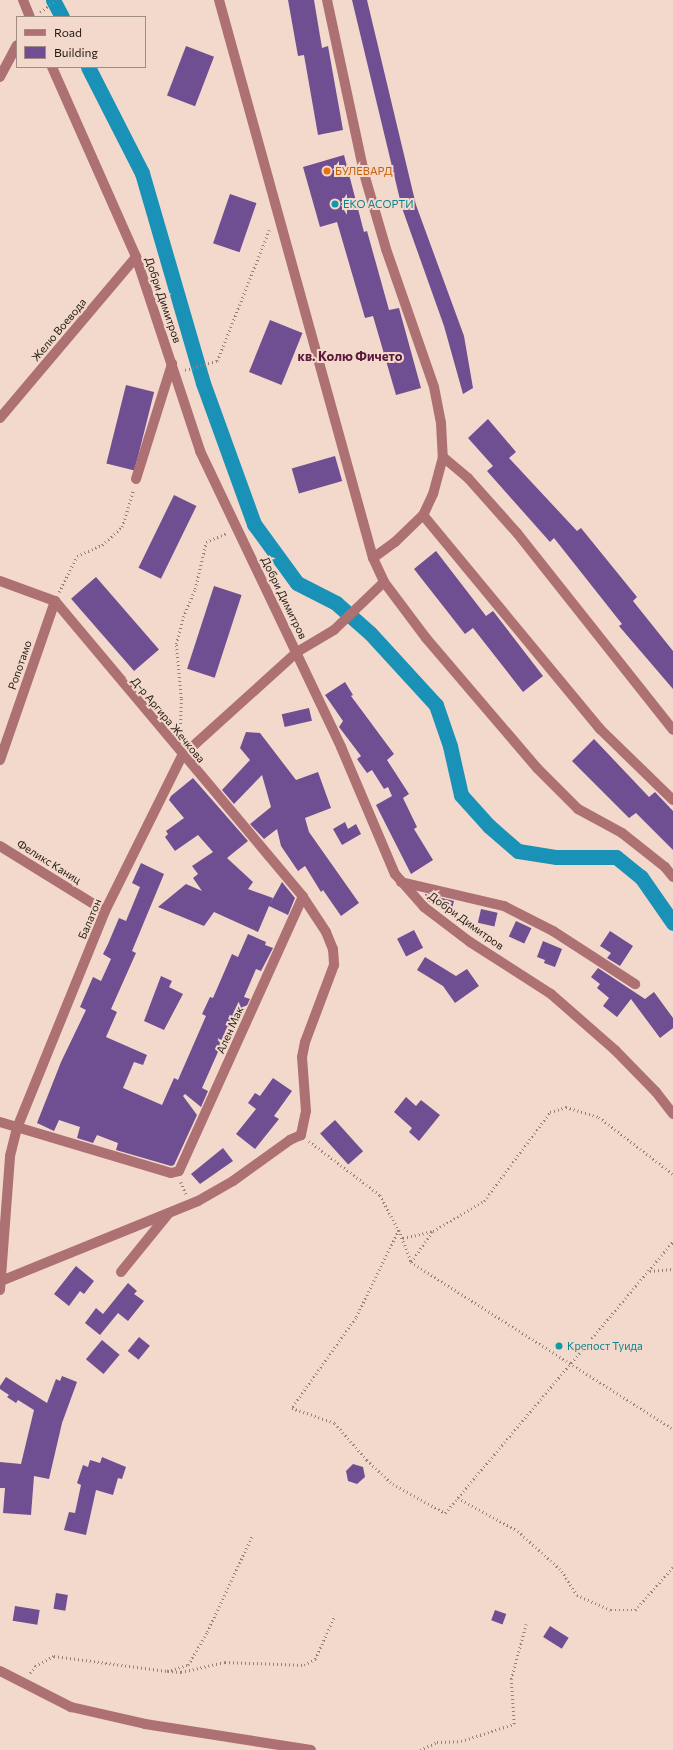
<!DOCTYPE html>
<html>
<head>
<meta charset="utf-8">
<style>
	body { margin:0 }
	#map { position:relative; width:673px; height:1750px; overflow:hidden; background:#f3d9cb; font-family:Commissioner,sans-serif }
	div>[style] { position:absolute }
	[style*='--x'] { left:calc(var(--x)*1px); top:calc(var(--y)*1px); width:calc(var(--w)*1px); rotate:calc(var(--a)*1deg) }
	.canal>* { height:15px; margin:-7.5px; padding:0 7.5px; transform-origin:7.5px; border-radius:7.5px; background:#1a92b7 }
	.building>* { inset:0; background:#6f4e91; transform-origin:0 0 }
	.path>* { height:2.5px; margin-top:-1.25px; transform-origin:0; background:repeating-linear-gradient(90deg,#948177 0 1px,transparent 0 4px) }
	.minor>* { height:10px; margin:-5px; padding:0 5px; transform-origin:5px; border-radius:5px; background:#ae7173 }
	.dots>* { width:11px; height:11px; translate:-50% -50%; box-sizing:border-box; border:2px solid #f3d9cb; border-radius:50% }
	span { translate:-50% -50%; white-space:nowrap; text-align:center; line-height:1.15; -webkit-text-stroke:4px #f3d9cb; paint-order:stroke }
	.food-label { font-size:11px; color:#c56008 }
	.left { translate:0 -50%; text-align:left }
	.culture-label { font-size:11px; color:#0d838f }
	.street-label { font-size:11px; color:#221914 }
	.quarter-label { font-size:13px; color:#5a1a39; font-weight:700 }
	.legend { position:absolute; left:16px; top:16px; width:130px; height:52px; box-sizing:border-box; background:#f3d9cb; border:1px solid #9f8c82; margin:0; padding:5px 7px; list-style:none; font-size:12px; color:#221914 }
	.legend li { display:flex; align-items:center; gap:8px; height:20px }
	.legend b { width:20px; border:1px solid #9f8c82 }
</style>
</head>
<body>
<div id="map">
	<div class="canal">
		<i style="--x:53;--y:0;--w:19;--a:62"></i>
		<i style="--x:88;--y:67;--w:119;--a:63"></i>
		<i style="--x:142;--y:173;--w:219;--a:73.8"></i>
		<i style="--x:203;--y:383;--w:150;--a:70.1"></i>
		<i style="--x:254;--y:524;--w:73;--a:53.9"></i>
		<i style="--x:297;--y:583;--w:44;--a:27.1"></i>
		<i style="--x:336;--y:603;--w:45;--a:41.4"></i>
		<i style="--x:370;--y:633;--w:98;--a:47.5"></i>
		<i style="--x:436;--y:705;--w:43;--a:71.1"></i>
		<i style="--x:450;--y:746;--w:50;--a:77.3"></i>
		<i style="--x:461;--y:795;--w:42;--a:47.9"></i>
		<i style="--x:489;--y:826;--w:38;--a:41"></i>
		<i style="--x:518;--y:851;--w:39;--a:9"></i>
		<i style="--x:557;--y:857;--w:59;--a:0"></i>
		<i style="--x:616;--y:857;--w:32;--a:39"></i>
		<i style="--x:641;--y:877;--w:56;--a:55.2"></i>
	</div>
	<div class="building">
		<i style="clip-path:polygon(288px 0,314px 0,322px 48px,328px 46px,343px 130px,318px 135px,304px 55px,298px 56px)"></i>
		<i style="clip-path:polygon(352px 0,367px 0,416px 205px,464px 336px,473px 388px,463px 394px,444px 326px,402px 208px)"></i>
		<i style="left:186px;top:46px;width:30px;height:53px;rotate:21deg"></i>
		<i style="clip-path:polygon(344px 155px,364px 232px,367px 231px,389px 310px,399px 308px,421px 388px,396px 395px,373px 316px,365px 318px,337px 222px,320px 227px,303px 167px)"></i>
		<i style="left:230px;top:194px;width:28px;height:52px;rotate:19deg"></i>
		<i style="left:270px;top:320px;width:35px;height:56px;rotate:22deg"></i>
		<i style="left:126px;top:385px;width:29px;height:81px;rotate:14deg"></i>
		<i style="clip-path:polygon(488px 419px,516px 452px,509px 458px,577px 531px,581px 528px,637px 597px,633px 601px,673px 651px,673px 689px,619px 626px,622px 624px,554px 538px,550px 542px,487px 471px,493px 466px,468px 438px)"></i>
		<i style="left:335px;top:456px;width:26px;height:45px;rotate:74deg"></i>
		<i style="left:174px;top:495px;width:25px;height:81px;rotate:26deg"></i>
		<i style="clip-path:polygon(436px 551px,486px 616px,493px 611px,543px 676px,523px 692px,473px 628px,465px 634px,414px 569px)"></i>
		<i style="left:96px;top:577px;width:96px;height:33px;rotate:49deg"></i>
		<i style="left:214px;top:586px;width:29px;height:87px;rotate:18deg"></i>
		<i style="clip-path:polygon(345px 682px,353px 695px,351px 696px,394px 754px,387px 760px,409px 794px,403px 798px,417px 827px,414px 829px,433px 860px,411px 874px,376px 805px,392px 796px,388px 787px,384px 789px,372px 770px,367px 773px,357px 759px,361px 756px,339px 727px,343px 721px,325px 695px)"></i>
		<i style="left:309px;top:708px;width:13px;height:28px;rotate:77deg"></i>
		<i style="clip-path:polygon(246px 732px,260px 733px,296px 780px,318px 772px,331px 808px,305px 818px,309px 832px,359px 903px,341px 916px,323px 890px,321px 892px,305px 866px,298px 871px,281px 846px,277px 829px,264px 839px,250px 824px,271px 807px,262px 775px,234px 804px,222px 790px,250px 760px,240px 748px)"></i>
		<i style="clip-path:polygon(594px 739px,649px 797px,655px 792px,673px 811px,673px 850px,636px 813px,629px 818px,572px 761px)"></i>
		<i style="clip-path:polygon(193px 778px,248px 841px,227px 858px,253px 882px,248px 889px,273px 898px,270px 904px,282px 882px,295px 898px,288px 915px,269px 906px,258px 932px,214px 912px,204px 926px,158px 907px,186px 884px,202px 891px,193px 878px,198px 874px,192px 866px,213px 852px,198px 835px,175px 851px,165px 837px,168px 834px,166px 831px,184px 818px,169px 800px,171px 796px)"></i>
		<i style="clip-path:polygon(345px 822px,348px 829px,356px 824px,361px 834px,342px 845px,333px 829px)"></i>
		<i style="clip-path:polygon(141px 863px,164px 874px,132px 951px,136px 953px,111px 1009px,117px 1012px,106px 1037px,147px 1055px,143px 1065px,134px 1062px,123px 1088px,162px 1105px,174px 1078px,178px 1080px,206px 1016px,202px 1014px,210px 997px,213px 998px,232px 954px,238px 957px,248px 934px,266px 942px,265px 945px,273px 948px,261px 971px,256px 969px,244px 997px,250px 999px,241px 1018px,236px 1016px,231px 1027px,229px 1027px,202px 1088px,208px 1091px,201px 1107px,185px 1094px,183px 1096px,197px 1115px,174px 1165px,171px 1166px,116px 1150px,118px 1143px,97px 1135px,93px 1143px,77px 1138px,80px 1127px,59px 1120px,54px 1131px,37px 1123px,61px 1062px,86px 1010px,80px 1007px,93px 977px,101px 981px,111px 959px,103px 954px,108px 944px,119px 918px,126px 921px,136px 897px,140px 887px,132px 883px)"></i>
		<i style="clip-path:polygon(425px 894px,454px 901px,452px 909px,427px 901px)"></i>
		<i style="left:481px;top:909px;width:17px;height:14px;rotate:13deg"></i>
		<i style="left:516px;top:921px;width:17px;height:17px;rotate:25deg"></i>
		<i style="left:414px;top:930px;width:20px;height:19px;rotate:63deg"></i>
		<i style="clip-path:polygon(610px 931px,633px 946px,620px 966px,607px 958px,611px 953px,600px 946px)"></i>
		<i style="clip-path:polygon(543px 941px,562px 949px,555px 967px,544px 963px,545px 960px,537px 957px)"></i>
		<i style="clip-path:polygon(425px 957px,456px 976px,467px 969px,479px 986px,455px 1003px,443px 986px,417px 970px)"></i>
		<i style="clip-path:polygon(598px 968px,645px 999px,654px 992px,673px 1018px,673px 1028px,660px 1038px,631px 999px,617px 1017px,603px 1006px,609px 998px,597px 988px,600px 984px,591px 977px)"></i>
		<i style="clip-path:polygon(161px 976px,172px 981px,169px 987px,183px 994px,164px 1030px,144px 1021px)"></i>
		<i style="clip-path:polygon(273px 1078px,292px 1091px,274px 1116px,279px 1119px,255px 1149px,236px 1134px,256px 1109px,248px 1103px,255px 1093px,260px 1096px)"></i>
		<i style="clip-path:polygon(406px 1097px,416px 1106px,421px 1100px,440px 1115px,419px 1141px,409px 1132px,412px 1128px,394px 1112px)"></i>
		<i style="left:335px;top:1120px;width:42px;height:20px;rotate:48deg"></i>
		<i style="clip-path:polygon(223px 1148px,233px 1161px,200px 1184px,191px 1174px)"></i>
		<i style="clip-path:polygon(76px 1266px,94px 1281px,84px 1294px,80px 1291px,69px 1306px,54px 1294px)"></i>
		<i style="clip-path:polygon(128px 1283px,137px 1291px,134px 1294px,144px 1301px,128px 1321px,118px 1313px,100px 1335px,85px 1323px,96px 1308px,103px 1314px)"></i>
		<i style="left:139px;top:1337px;width:14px;height:18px;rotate:39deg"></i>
		<i style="left:102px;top:1340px;width:23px;height:25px;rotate:40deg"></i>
		<i style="clip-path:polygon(62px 1376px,77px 1382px,62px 1423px,49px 1479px,34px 1476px,31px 1515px,3px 1513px,5px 1488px,0 1488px,0 1462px,21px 1464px,34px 1410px,18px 1400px,16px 1403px,7px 1397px,9px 1395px,0 1389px,0 1386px,6px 1377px,47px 1403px,56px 1379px,60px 1381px)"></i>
		<i style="clip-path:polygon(102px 1457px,126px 1467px,122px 1479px,118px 1478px,113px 1495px,96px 1490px,86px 1535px,64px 1530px,69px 1512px,75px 1513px,81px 1485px,77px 1483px,83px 1465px,88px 1467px,90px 1460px,100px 1463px)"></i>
		<i style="clip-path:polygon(353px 1464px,363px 1467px,365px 1477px,357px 1484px,348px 1481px,346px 1471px)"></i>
		<i style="left:56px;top:1593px;width:12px;height:16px;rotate:9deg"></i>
		<i style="left:15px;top:1606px;width:25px;height:15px;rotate:9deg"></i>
		<i style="left:495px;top:1610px;width:12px;height:11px;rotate:20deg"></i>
		<i style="left:550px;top:1626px;width:22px;height:13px;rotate:32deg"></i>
	</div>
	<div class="path">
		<i style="--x:40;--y:12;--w:20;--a:-37"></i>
		<i style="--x:185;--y:370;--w:33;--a:-16"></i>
		<i style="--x:217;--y:361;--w:141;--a:-68.3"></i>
		<i style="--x:59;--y:592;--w:40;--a:-63.4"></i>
		<i style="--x:77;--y:556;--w:27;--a:-24"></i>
		<i style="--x:102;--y:545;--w:27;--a:-42"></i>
		<i style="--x:122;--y:527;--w:39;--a:-73"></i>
		<i style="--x:180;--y:732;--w:34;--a:-88"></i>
		<i style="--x:181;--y:698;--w:54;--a:-95.3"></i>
		<i style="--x:176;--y:644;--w:28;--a:-75"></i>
		<i style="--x:183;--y:617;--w:30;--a:-67"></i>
		<i style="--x:195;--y:589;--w:48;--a:-76.8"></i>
		<i style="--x:206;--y:542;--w:23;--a:-23"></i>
		<i style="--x:309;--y:1141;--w:89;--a:37.3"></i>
		<i style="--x:380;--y:1195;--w:40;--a:62"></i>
		<i style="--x:399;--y:1230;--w:34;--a:69"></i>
		<i style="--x:411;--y:1262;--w:311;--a:32.5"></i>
		<i style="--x:181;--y:1182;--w:13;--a:67"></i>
		<i style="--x:399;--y:1230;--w:98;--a:116"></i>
		<i style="--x:356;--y:1318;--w:110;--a:125.4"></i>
		<i style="--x:292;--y:1408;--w:46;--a:19.2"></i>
		<i style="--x:335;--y:1423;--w:49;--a:49.1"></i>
		<i style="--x:367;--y:1460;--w:35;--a:43"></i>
		<i style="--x:393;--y:1484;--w:60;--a:29.1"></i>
		<i style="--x:445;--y:1513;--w:355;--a:-50"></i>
		<i style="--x:403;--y:1238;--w:31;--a:-13"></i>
		<i style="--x:411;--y:1262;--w:38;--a:-55"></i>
		<i style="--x:433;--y:1231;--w:59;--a:-30.5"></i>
		<i style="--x:484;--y:1201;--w:111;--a:-53.4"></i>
		<i style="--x:550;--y:1112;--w:17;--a:-17"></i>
		<i style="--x:566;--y:1107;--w:34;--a:17"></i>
		<i style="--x:599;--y:1117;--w:93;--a:37.6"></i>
		<i style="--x:650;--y:1271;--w:23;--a:-5"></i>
		<i style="--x:458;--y:1498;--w:68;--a:28.8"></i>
		<i style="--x:518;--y:1531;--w:59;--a:42.3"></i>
		<i style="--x:562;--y:1571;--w:28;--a:58"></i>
		<i style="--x:577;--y:1595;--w:37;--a:24"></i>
		<i style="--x:611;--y:1610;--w:24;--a:0"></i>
		<i style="--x:635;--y:1610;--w:57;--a:-48.5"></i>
		<i style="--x:168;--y:1671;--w:13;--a:4"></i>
		<i style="--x:181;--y:1672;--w:45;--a:-12.8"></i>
		<i style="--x:225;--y:1662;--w:79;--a:2.2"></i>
		<i style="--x:304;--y:1665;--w:13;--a:-29"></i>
		<i style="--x:315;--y:1659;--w:48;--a:-65.6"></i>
		<i style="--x:30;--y:1673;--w:9;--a:-54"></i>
		<i style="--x:35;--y:1666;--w:21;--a:-28"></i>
		<i style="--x:54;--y:1656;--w:114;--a:7.6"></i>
		<i style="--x:167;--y:1671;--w:22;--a:-16"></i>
		<i style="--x:188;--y:1665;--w:38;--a:-60"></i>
		<i style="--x:207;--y:1632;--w:108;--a:-64.9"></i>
		<i style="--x:420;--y:1750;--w:19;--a:-25"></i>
		<i style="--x:437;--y:1742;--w:24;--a:-2"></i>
		<i style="--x:461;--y:1741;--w:56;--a:-17.8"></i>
		<i style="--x:514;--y:1724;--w:45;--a:-93.8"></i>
		<i style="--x:511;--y:1679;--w:57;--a:-74.7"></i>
	</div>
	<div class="minor">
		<i style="--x:23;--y:0;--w:18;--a:68"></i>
		<i style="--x:219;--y:0;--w:579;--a:74.57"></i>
		<i style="--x:373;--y:558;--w:26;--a:65"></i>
		<i style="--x:384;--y:582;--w:70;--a:53.1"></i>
		<i style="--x:426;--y:638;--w:171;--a:49.5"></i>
		<i style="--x:537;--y:768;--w:58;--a:45"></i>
		<i style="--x:578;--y:809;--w:50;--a:28.6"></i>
		<i style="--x:622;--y:833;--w:55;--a:38.3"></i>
		<i style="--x:665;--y:867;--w:13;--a:51"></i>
		<i style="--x:327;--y:0;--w:181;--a:77.9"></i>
		<i style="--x:365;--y:177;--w:75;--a:73.7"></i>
		<i style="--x:386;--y:249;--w:146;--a:70.8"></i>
		<i style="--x:434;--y:387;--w:37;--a:79"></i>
		<i style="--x:441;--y:423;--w:34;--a:87"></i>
		<i style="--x:443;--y:457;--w:38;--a:105"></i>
		<i style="--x:433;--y:494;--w:23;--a:115"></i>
		<i style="--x:423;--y:515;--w:39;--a:136"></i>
		<i style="--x:395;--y:542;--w:27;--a:144"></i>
		<i style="--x:52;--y:67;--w:208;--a:66.1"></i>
		<i style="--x:136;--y:257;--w:204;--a:71.7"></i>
		<i style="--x:200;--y:451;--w:328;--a:64.5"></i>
		<i style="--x:341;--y:747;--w:138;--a:67"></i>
		<i style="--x:395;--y:874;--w:44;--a:48.7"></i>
		<i style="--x:424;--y:907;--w:58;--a:37.3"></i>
		<i style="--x:470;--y:942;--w:96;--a:32.7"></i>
		<i style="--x:551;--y:994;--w:85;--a:41.2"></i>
		<i style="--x:615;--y:1050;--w:59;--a:45.7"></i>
		<i style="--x:656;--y:1092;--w:28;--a:52"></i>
		<i style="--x:0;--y:77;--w:36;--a:-62"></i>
		<i style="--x:0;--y:418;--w:211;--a:-49.8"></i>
		<i style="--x:443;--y:457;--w:33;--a:40"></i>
		<i style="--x:468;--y:478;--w:74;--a:48.3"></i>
		<i style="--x:517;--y:533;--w:251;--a:51.6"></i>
		<i style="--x:136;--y:479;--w:121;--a:-72.6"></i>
		<i style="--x:423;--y:515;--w:278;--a:50.4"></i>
		<i style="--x:600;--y:729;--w:102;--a:44.2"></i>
		<i style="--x:0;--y:581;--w:59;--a:20"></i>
		<i style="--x:55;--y:601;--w:386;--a:50"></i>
		<i style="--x:303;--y:897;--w:42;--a:56.7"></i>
		<i style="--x:326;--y:932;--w:18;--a:68"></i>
		<i style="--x:333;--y:949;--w:16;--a:86"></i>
		<i style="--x:334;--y:965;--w:82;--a:110.6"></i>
		<i style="--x:305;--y:1042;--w:15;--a:101"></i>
		<i style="--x:302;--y:1057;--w:54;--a:85.8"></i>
		<i style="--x:306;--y:1111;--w:25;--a:102"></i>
		<i style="--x:301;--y:1135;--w:12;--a:156"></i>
		<i style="--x:290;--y:1140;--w:70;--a:144.3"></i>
		<i style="--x:233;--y:1181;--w:40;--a:150.3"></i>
		<i style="--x:198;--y:1201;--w:213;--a:157.9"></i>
		<i style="--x:0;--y:760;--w:168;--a:-70.9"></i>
		<i style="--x:0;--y:846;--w:123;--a:31.8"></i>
		<i style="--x:401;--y:882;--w:106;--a:13.1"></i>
		<i style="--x:504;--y:906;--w:55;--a:27"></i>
		<i style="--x:553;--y:931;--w:98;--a:32.9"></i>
		<i style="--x:0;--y:1122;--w:178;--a:16.6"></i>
		<i style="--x:171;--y:1173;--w:8;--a:-14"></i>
		<i style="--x:179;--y:1171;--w:301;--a:-65.7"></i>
		<i style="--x:121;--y:1272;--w:76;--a:-50.9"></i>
		<i style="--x:0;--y:1290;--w:134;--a:-85.7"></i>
		<i style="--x:10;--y:1156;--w:29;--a:-76"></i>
		<i style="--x:17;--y:1128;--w:234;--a:-67.9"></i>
		<i style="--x:105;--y:911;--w:173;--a:-63.6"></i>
		<i style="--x:182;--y:756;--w:155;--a:-42.1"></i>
		<i style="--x:297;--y:652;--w:43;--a:-30.7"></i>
		<i style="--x:334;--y:630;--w:69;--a:-43.8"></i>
		<i style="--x:0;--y:1671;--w:80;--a:26.9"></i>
		<i style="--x:71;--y:1707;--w:76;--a:12.9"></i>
		<i style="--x:145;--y:1724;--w:168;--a:8.9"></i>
	</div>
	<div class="dots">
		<i style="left:327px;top:171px;background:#e8710a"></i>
		<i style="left:335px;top:204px;background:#0f9aa8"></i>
		<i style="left:559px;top:1346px;background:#0f9aa8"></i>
	</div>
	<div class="food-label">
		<span class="left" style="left:335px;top:171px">БУЛЕВАРД</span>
	</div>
	<div class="culture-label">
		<span class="left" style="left:343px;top:204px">ЕКО АСОРТИ</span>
		<span class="left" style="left:567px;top:1346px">Крепост Туида</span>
	</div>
	<div class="street-label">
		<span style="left:163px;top:300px;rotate:71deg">Добри Димитров</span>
		<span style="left:59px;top:330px;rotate:-50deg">Желю Воевода</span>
		<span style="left:284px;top:598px;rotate:64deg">Добри Димитров</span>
		<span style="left:20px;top:665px;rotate:-71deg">Ропотамо</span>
		<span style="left:168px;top:720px;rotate:50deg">Д-р Аргира Жечкова</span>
		<span style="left:49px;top:862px;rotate:32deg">Феликс Каниц</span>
		<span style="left:90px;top:919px;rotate:-67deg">Балатон</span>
		<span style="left:466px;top:921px;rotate:36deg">Добри Димитров</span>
		<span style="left:230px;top:1030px;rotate:-66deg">Ален Мак</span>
	</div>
	<div class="quarter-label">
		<span style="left:350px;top:356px">кв. Колю Фичето</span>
	</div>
	<ul class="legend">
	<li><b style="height:5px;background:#ae7173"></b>Road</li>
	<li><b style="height:11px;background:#6f4e91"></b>Building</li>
	</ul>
</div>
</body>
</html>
